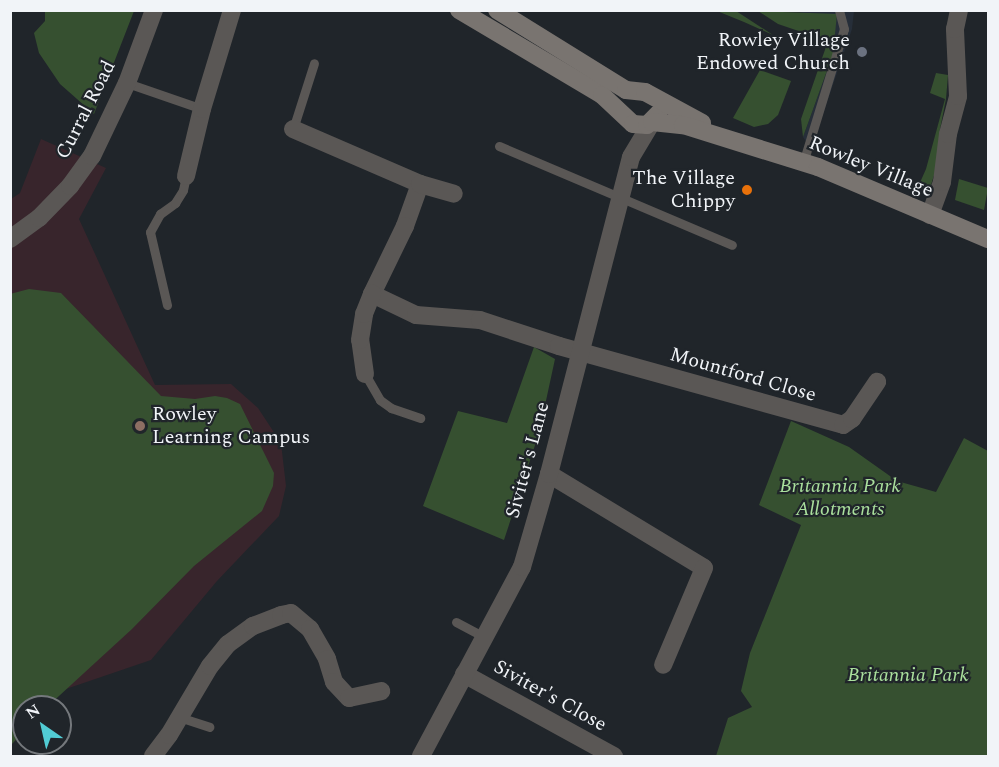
<!DOCTYPE html>
<html>
<head>
<meta charset="utf-8">
<style>
	body { margin:0 }
	#map { position:relative; width:999px; height:767px; overflow:hidden; background:#20252a; font-family:Spectral,serif }
	div>[style] { position:absolute }
	[style*='--x'] { left:calc(var(--x)*1px); top:calc(var(--y)*1px); width:calc(var(--w)*1px); rotate:calc(var(--a)*1deg) }
	.built>* { inset:0; background:#262e39 }
	.education>* { inset:0; background:#38252c }
	.green>* { inset:0; background:#365030 }
	.service>* { height:9px; margin:-4.5px; padding:0 4.5px; transform-origin:4.5px; border-radius:4.5px; background:#5a5755 }
	.minor>* { height:18px; margin:-9px; padding:0 9px; transform-origin:9px; border-radius:9px; background:#5a5755 }
	.tertiary>* { height:18px; margin:-9px; padding:0 9px; transform-origin:9px; border-radius:9px; background:#5a5755 }
	.secondary>* { height:18px; margin:-9px; padding:0 9px; transform-origin:9px; border-radius:9px; background:#797470 }
	.dots>* { width:16px; height:16px; translate:-50% -50%; box-sizing:border-box; border:3px solid #20252a; border-radius:50% }
	span { translate:-50% -50%; white-space:nowrap; text-align:center; line-height:1.15; -webkit-text-stroke:4.5px #20252a; paint-order:stroke }
	.poi-label { font-size:20px; color:#f1f4f8 }
	.right { translate:-100% -50%; text-align:right }
	.left { translate:0 -50%; text-align:left }
	.street-label { font-size:20px; color:#f1f4f8 }
	.park-label { font-size:20px; color:#aae09d; font-style:italic }
	.frame { position:absolute; inset:0; border:12px solid #f1f4f8; pointer-events:none }
	.north { position:absolute; left:12px; top:695px; width:60px; height:60px; box-sizing:border-box; background:#20252a; border:2px solid #74787c; border-radius:50%; rotate:326deg; font-size:16px; font-weight:700; line-height:24px; text-align:center; color:#f1f4f8 }
	.north::after { content:''; display:block; margin:auto; width:21px; height:27px; background:#51ccd4; clip-path:polygon(50% 0,100% 100%,50% 72%,0 100%) }
</style>
</head>
<body>
<div id="map">
	<div class="built">
		<i style="clip-path:polygon(796px 11px,854px 11px,852px 29px,811px 149px,803px 137px,833px 54px,836px 14px,806px 14px)"></i>
	</div>
	<div class="education">
		<i style="clip-path:polygon(41px 139px,106px 168px,79px 219px,155px 385px,231px 384px,258px 408px,281px 443px,286px 486px,279px 516px,217px 581px,151px 660px,63px 690px,47px 707px,24px 707px,24px 731px,11px 745px,11px 199px,20px 193px)"></i>
	</div>
	<div class="green">
		<i style="clip-path:polygon(45px 11px,134px 11px,94px 114px,60px 84px,39px 53px,34px 33px,45px 21px)"></i>
		<i style="clip-path:polygon(717px 11px,736px 11px,773px 35px,744px 22px)"></i>
		<i style="clip-path:polygon(758px 11px,837px 14px,833px 54px,803px 137px,801px 119px,828px 41px,778px 24px)"></i>
		<i style="clip-path:polygon(760px 70px,791px 81px,778px 115px,768px 124px,754px 127px,733px 118px)"></i>
		<i style="clip-path:polygon(936px 73px,948px 75px,946px 99px,940px 129px,936px 169px,930px 188px,918px 187px,926px 169px,945px 99px,930px 93px)"></i>
		<i style="clip-path:polygon(959px 179px,988px 188px,984px 210px,955px 200px)"></i>
		<i style="clip-path:polygon(29px 289px,61px 293px,161px 396px,195px 399px,215px 396px,227px 398px,240px 404px,274px 473px,273px 486px,262px 511px,194px 566px,132px 629px,47px 707px,24px 707px,24px 731px,11px 745px,10px 294px)"></i>
		<i style="clip-path:polygon(534px 347px,555px 359px,539px 433px,504px 540px,423px 506px,458px 411px,507px 423px)"></i>
		<i style="clip-path:polygon(791px 421px,849px 447px,897px 481px,936px 492px,964px 438px,988px 451px,988px 756px,716px 756px,728px 718px,752px 707px,741px 691px,750px 653px,801px 525px,759px 505px)"></i>
	</div>
	<div class="service">
		<i style="--x:127;--y:83;--w:79;--a:19.1"></i>
		<i style="--x:293;--y:129;--w:69;--a:-72.3"></i>
		<i style="--x:499;--y:146;--w:253;--a:23"></i>
		<i style="--x:803;--y:163;--w:140;--a:-73"></i>
		<i style="--x:844;--y:29;--w:20;--a:-105"></i>
		<i style="--x:167;--y:305;--w:75;--a:-103.1"></i>
		<i style="--x:150;--y:232;--w:21;--a:-61"></i>
		<i style="--x:160;--y:214;--w:19;--a:-36"></i>
		<i style="--x:175;--y:203;--w:15;--a:-58"></i>
		<i style="--x:183;--y:190;--w:14;--a:-78"></i>
		<i style="--x:365;--y:374;--w:30;--a:60"></i>
		<i style="--x:380;--y:400;--w:14;--a:36"></i>
		<i style="--x:391;--y:408;--w:31;--a:19"></i>
		<i style="--x:456;--y:622;--w:32;--a:28"></i>
		<i style="--x:179;--y:717;--w:32;--a:18"></i>
	</div>
	<div class="minor">
		<i style="--x:293;--y:129;--w:138;--a:23.4"></i>
		<i style="--x:420;--y:184;--w:45;--a:109.7"></i>
		<i style="--x:405;--y:226;--w:76;--a:115.9"></i>
		<i style="--x:372;--y:294;--w:49;--a:25.5"></i>
		<i style="--x:416;--y:315;--w:64;--a:4.5"></i>
		<i style="--x:480;--y:320;--w:83;--a:18.2"></i>
		<i style="--x:559;--y:346;--w:295;--a:15.5"></i>
		<i style="--x:843;--y:425;--w:11;--a:-34"></i>
		<i style="--x:852;--y:419;--w:45;--a:-56"></i>
		<i style="--x:186;--y:176;--w:69;--a:-76.6"></i>
		<i style="--x:202;--y:109;--w:103;--a:-73.1"></i>
		<i style="--x:420;--y:184;--w:35;--a:16"></i>
		<i style="--x:930;--y:215;--w:35;--a:-70"></i>
		<i style="--x:942;--y:182;--w:48;--a:-82.9"></i>
		<i style="--x:948;--y:134;--w:39;--a:-75"></i>
		<i style="--x:958;--y:96;--w:67;--a:-92.6"></i>
		<i style="--x:955;--y:29;--w:19;--a:-78"></i>
		<i style="--x:10;--y:239;--w:36;--a:-36"></i>
		<i style="--x:39;--y:218;--w:45;--a:-45.9"></i>
		<i style="--x:70;--y:186;--w:37;--a:-54"></i>
		<i style="--x:92;--y:156;--w:81;--a:-64.4"></i>
		<i style="--x:127;--y:83;--w:78;--a:-69.7"></i>
		<i style="--x:365;--y:374;--w:34;--a:-98"></i>
		<i style="--x:360;--y:340;--w:26;--a:-81"></i>
		<i style="--x:364;--y:314;--w:22;--a:-68"></i>
		<i style="--x:549;--y:474;--w:181;--a:31.2"></i>
		<i style="--x:704;--y:568;--w:105;--a:112.9"></i>
		<i style="--x:464;--y:674;--w:171;--a:28.7"></i>
		<i style="--x:153;--y:756;--w:26;--a:-53"></i>
		<i style="--x:169;--y:735;--w:80;--a:-59.3"></i>
		<i style="--x:210;--y:666;--w:28;--a:-51"></i>
		<i style="--x:228;--y:644;--w:31;--a:-36"></i>
		<i style="--x:253;--y:626;--w:30;--a:-21"></i>
		<i style="--x:281;--y:615;--w:10;--a:-11"></i>
		<i style="--x:291;--y:613;--w:25;--a:40"></i>
		<i style="--x:310;--y:629;--w:34;--a:60"></i>
		<i style="--x:327;--y:659;--w:24;--a:73"></i>
		<i style="--x:334;--y:682;--w:22;--a:47"></i>
		<i style="--x:349;--y:698;--w:33;--a:-12"></i>
	</div>
	<div class="tertiary">
		<i style="--x:421;--y:756;--w:214;--a:-61.9"></i>
		<i style="--x:522;--y:567;--w:97;--a:-73.8"></i>
		<i style="--x:549;--y:474;--w:327;--a:-75.5"></i>
		<i style="--x:631;--y:157;--w:41;--a:-59"></i>
	</div>
	<div class="secondary">
		<i style="--x:459;--y:10;--w:166;--a:30.7"></i>
		<i style="--x:602;--y:95;--w:42;--a:43.1"></i>
		<i style="--x:633;--y:124;--w:14;--a:4"></i>
		<i style="--x:647;--y:125;--w:16;--a:-45"></i>
		<i style="--x:497;--y:10;--w:152;--a:31.8"></i>
		<i style="--x:626;--y:90;--w:19;--a:6"></i>
		<i style="--x:645;--y:92;--w:65;--a:28.5"></i>
		<i style="--x:652;--y:122;--w:31;--a:6"></i>
		<i style="--x:683;--y:125;--w:141;--a:17.3"></i>
		<i style="--x:818;--y:167;--w:185;--a:23"></i>
	</div>
	<div class="dots">
		<i style="left:862px;top:52px;background:#6b7280"></i>
		<i style="left:747px;top:190px;background:#e8710a"></i>
		<i style="left:140px;top:426px;background:#8d6e63"></i>
	</div>
	<div class="poi-label">
		<span class="right" style="left:850px;top:52px">Rowley Village<br>Endowed Church</span>
		<span class="right" style="left:735px;top:190px">The Village<br>Chippy</span>
		<span class="left" style="left:152px;top:426px">Rowley<br>Learning Campus</span>
	</div>
	<div class="street-label">
		<span style="left:86px;top:110px;rotate:-63deg">Curral Road</span>
		<span style="left:871px;top:167px;rotate:22deg">Rowley Village</span>
		<span style="left:743px;top:375px;rotate:16deg">Mountford Close</span>
		<span style="left:528px;top:460px;rotate:-75deg">Siviter's Lane</span>
		<span style="left:550px;top:696px;rotate:29deg">Siviter's Close</span>
	</div>
	<div class="park-label">
		<span style="left:840px;top:498px">Britannia Park<br>Allotments</span>
		<span style="left:908px;top:675px">Britannia Park</span>
	</div>
	<div class="frame"></div>
	<div class="north">N</div>
</div>
</body>
</html>
